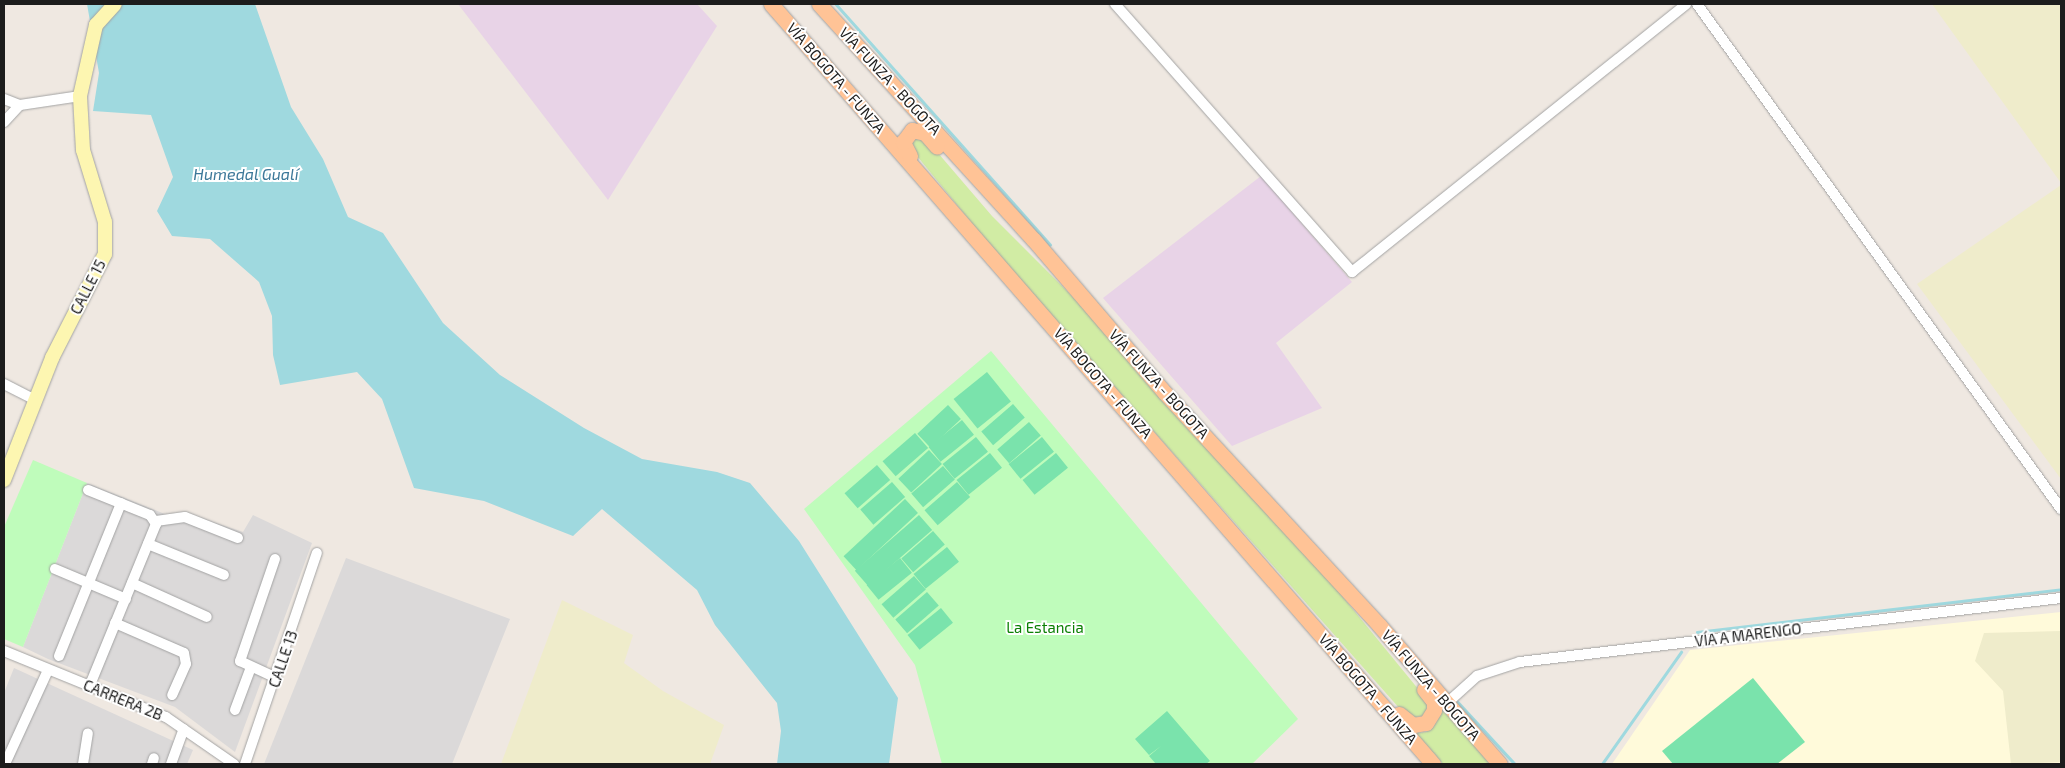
<!DOCTYPE html>
<html>
<head>
<meta charset="utf-8">
<style>
	body { margin:0 }
	#map { position:relative; width:2065px; height:768px; overflow:hidden; background:#efe8e1; font-family:"Exo 2",sans-serif }
	div>[style] { position:absolute }
	[style*='--x'] { left:calc(var(--x)*1px); top:calc(var(--y)*1px); width:calc(var(--w)*1px); rotate:calc(var(--a)*1deg) }
	.residential>* { inset:0; background:#dbd9d9 }
	.industrial>* { inset:0; background:#e8d3e7 }
	.education>* { inset:0; background:#fffada }
	.farmland>* { inset:0; background:#efeccb }
	.grass>* { inset:0; background:#d1eca4 }
	.park>* { inset:0; background:#bffcbb }
	.pitch>* { inset:0; background:#7ae3ac; transform-origin:0 0 }
	.water>* { inset:0; background:#9fd9df }
	.stream>* { height:2.5px; margin:-1.25px; padding:0 1.25px; transform-origin:1.25px; border-radius:1.25px; background:#9fd9df }
	.roads { filter:drop-shadow(0 0 1px #a3a3a3) drop-shadow(0 0 1px #a3a3a3) }
	.street>* { height:10px; margin:-5px; padding:0 5px; transform-origin:5px; border-radius:5px; background:#fff }
	.secondary>* { height:14px; margin:-7px; padding:0 7px; transform-origin:7px; border-radius:7px; background:#fdf6b1 }
	.primary>* { height:15px; margin:-7.5px; padding:0 7.5px; transform-origin:7.5px; border-radius:7.5px; background:#ffc396 }
	span { translate:-50% -50%; white-space:nowrap; text-align:center; line-height:1.15; -webkit-text-stroke:4px #fff; paint-order:stroke }
	.street-label { font-size:15px; color:#1c1c1c }
	.park-label { font-size:15px; color:#0c8005 }
	.water-label { font-size:16px; color:#3c7899; font-style:italic }
	.frame { position:absolute; inset:0; border:5px solid #1c1c1c; pointer-events:none }
</style>
</head>
<body>
<div id="map">
	<div class="residential">
		<i style="clip-path:polygon(87px 483px,170px 516px,186px 513px,243px 532px,253px 515px,312px 543px,235px 752px,175px 707px,48px 659px,23px 647px)"></i>
		<i style="clip-path:polygon(346px 558px,510px 619px,452px 764px,264px 764px)"></i>
		<i style="clip-path:polygon(14px 668px,193px 750px,187px 764px,4px 764px,4px 693px)"></i>
	</div>
	<div class="industrial">
		<i style="clip-path:polygon(458px 4px,697px 4px,717px 26px,608px 200px)"></i>
		<i style="clip-path:polygon(1261px 176px,1352px 282px,1276px 343px,1322px 408px,1232px 446px,1103px 298px)"></i>
	</div>
	<div class="education">
		<i style="clip-path:polygon(2061px 612px,2061px 764px,1612px 764px,1690px 650px)"></i>
	</div>
	<div class="farmland">
		<i style="clip-path:polygon(1932px 4px,2061px 4px,2061px 183px)"></i>
		<i style="clip-path:polygon(2061px 185px,2061px 479px,1917px 284px)"></i>
		<i style="clip-path:polygon(562px 600px,633px 635px,624px 663px,663px 691px,724px 725px,710px 764px,501px 764px)"></i>
		<i style="clip-path:polygon(2061px 631px,2061px 762px,2011px 764px,2003px 691px,1975px 661px,1984px 633px)"></i>
	</div>
	<div class="grass">
		<i style="clip-path:polygon(913px 136px,926px 139px,992px 216px,1078px 302px,1329px 580px,1428px 701px,1426px 716px,1408px 718px,1001px 259px,913px 151px,910px 139px)"></i>
		<i style="clip-path:polygon(1437px 704px,1491px 764px,1443px 764px,1415px 733px,1426px 732px,1434px 726px,1438px 716px)"></i>
	</div>
	<div class="park">
		<i style="clip-path:polygon(991px 351px,1298px 719px,1252px 764px,942px 764px,915px 665px,804px 509px)"></i>
		<i style="clip-path:polygon(33px 460px,87px 483px,23px 647px,4px 639px,4px 527px)"></i>
	</div>
	<div class="pitch">
		<i style="left:987px;top:372px;width:38px;height:43px;rotate:51deg"></i>
		<i style="left:1013px;top:404px;width:18px;height:42px;rotate:49deg"></i>
		<i style="left:948px;top:405px;width:19px;height:42px;rotate:47deg"></i>
		<i style="left:962px;top:420px;width:19px;height:43px;rotate:51deg"></i>
		<i style="left:1029px;top:422px;width:18px;height:42px;rotate:49deg"></i>
		<i style="left:915px;top:433px;width:20px;height:43px;rotate:49deg"></i>
		<i style="left:976px;top:437px;width:19px;height:43px;rotate:51deg"></i>
		<i style="left:1042px;top:437px;width:19px;height:43px;rotate:51deg"></i>
		<i style="left:929px;top:450px;width:19px;height:42px;rotate:47deg"></i>
		<i style="left:990px;top:453px;width:19px;height:43px;rotate:51deg"></i>
		<i style="left:1056px;top:453px;width:19px;height:43px;rotate:51deg"></i>
		<i style="left:877px;top:465px;width:20px;height:43px;rotate:49deg"></i>
		<i style="left:943px;top:466px;width:18px;height:42px;rotate:49deg"></i>
		<i style="left:892px;top:482px;width:20px;height:42px;rotate:49deg"></i>
		<i style="left:957px;top:482px;width:20px;height:43px;rotate:49deg"></i>
		<i style="left:905px;top:499px;width:19px;height:84px;rotate:47deg"></i>
		<i style="left:919px;top:515px;width:20px;height:85px;rotate:49deg"></i>
		<i style="left:933px;top:531px;width:18px;height:42px;rotate:49deg"></i>
		<i style="left:947px;top:547px;width:19px;height:43px;rotate:51deg"></i>
		<i style="left:900px;top:558px;width:19px;height:43px;rotate:51deg"></i>
		<i style="left:914px;top:576px;width:18px;height:43px;rotate:49deg"></i>
		<i style="left:927px;top:592px;width:18px;height:42px;rotate:49deg"></i>
		<i style="left:941px;top:608px;width:19px;height:43px;rotate:51deg"></i>
		<i style="clip-path:polygon(1753px 678px,1805px 742px,1777px 764px,1673px 764px,1662px 751px)"></i>
		<i style="clip-path:polygon(1167px 711px,1210px 761px,1206px 764px,1156px 764px,1149px 756px,1161px 746px,1149px 755px,1135px 739px)"></i>
	</div>
	<div class="water">
		<i style="clip-path:polygon(87px 4px,255px 4px,291px 107px,323px 159px,348px 217px,383px 233px,443px 323px,500px 375px,584px 428px,642px 459px,717px 472px,750px 483px,799px 541px,898px 698px,889px 764px,777px 764px,781px 731px,777px 703px,715px 625px,697px 590px,602px 509px,573px 536px,484px 501px,414px 488px,382px 399px,357px 372px,280px 385px,273px 355px,272px 316px,259px 282px,210px 239px,172px 236px,157px 211px,173px 177px,151px 115px,93px 111px,99px 73px)"></i>
	</div>
	<div class="stream">
		<i style="--x:836;--y:4;--w:322;--a:48.3"></i>
		<i style="--x:1697;--y:632;--w:367;--a:-6.7"></i>
		<i style="--x:1458;--y:702;--w:84;--a:47.4"></i>
		<i style="--x:1602;--y:764;--w:137;--a:-54.8"></i>
	</div>
	<div class="roads">
		<div class="street">
			<i style="--x:1115;--y:4;--w:358;--a:48.5"></i>
			<i style="--x:1352;--y:272;--w:428;--a:-38.7"></i>
			<i style="--x:1697;--y:4;--w:623;--a:54.22"></i>
			<i style="--x:4;--y:99;--w:17;--a:21"></i>
			<i style="--x:20;--y:105;--w:61;--a:-8.5"></i>
			<i style="--x:4;--y:122;--w:23;--a:-47"></i>
			<i style="--x:4;--y:384;--w:36;--a:27"></i>
			<i style="--x:88;--y:490;--w:67;--a:22"></i>
			<i style="--x:150;--y:515;--w:11;--a:56"></i>
			<i style="--x:156;--y:524;--w:176;--a:112.3"></i>
			<i style="--x:156;--y:521;--w:29;--a:-8"></i>
			<i style="--x:185;--y:517;--w:57;--a:21.6"></i>
			<i style="--x:148;--y:544;--w:82;--a:22.2"></i>
			<i style="--x:275;--y:559;--w:108;--a:108.9"></i>
			<i style="--x:240;--y:661;--w:40;--a:25"></i>
			<i style="--x:55;--y:569;--w:77;--a:22.9"></i>
			<i style="--x:132;--y:583;--w:82;--a:24.4"></i>
			<i style="--x:115;--y:623;--w:75;--a:23.5"></i>
			<i style="--x:184;--y:653;--w:11;--a:80"></i>
			<i style="--x:186;--y:664;--w:34;--a:114"></i>
			<i style="--x:4;--y:651;--w:175;--a:22.2"></i>
			<i style="--x:166;--y:717;--w:83;--a:34.7"></i>
			<i style="--x:59;--y:656;--w:165;--a:-67.9"></i>
			<i style="--x:1446;--y:704;--w:42;--a:-42.1"></i>
			<i style="--x:1477;--y:676;--w:45;--a:-18"></i>
			<i style="--x:1520;--y:662;--w:545;--a:-6.75"></i>
			<i style="--x:235;--y:710;--w:46;--a:-69.6"></i>
			<i style="--x:5;--y:764;--w:103;--a:-65.4"></i>
			<i style="--x:83;--y:764;--w:31;--a:-81"></i>
			<i style="--x:152;--y:764;--w:6;--a:-72"></i>
			<i style="--x:171;--y:764;--w:37;--a:-70"></i>
			<i style="--x:245;--y:764;--w:223;--a:-71.2"></i>
		</div>
		<div class="secondary">
			<i style="--x:4;--y:480;--w:131;--a:-68.5"></i>
			<i style="--x:52;--y:358;--w:117;--a:-63"></i>
			<i style="--x:105;--y:254;--w:32;--a:-90"></i>
			<i style="--x:105;--y:222;--w:75;--a:-107"></i>
			<i style="--x:83;--y:150;--w:54;--a:-93.2"></i>
			<i style="--x:80;--y:96;--w:73;--a:-77.3"></i>
			<i style="--x:96;--y:25;--w:28;--a:-48"></i>
		</div>
		<div class="primary">
			<i style="--x:771;--y:4;--w:1008;--a:48.94"></i>
			<i style="--x:819;--y:4;--w:318;--a:47.7"></i>
			<i style="--x:1033;--y:239;--w:203;--a:49.4"></i>
			<i style="--x:1165;--y:393;--w:316;--a:47.3"></i>
			<i style="--x:1379;--y:625;--w:184;--a:49"></i>
			<i style="--x:910;--y:156;--w:16;--a:-117"></i>
			<i style="--x:903;--y:142;--w:15;--a:-53"></i>
			<i style="--x:912;--y:130;--w:13;--a:13"></i>
			<i style="--x:925;--y:133;--w:18;--a:49"></i>
			<i style="--x:1399;--y:714;--w:18;--a:38"></i>
			<i style="--x:1413;--y:725;--w:13;--a:-9"></i>
			<i style="--x:1426;--y:723;--w:15;--a:-58"></i>
			<i style="--x:1434;--y:710;--w:8;--a:-90"></i>
			<i style="--x:1434;--y:702;--w:16;--a:-128"></i>
		</div>
	</div>
	<div class="street-label">
		<span style="left:836px;top:78px;rotate:49deg">VÍA BOGOTA - FUNZA</span>
		<span style="left:890px;top:81px;rotate:47deg">VÍA FUNZA - BOGOTA</span>
		<span style="left:88px;top:287px;rotate:-63deg">CALLE 15</span>
		<span style="left:1103px;top:383px;rotate:49deg">VÍA BOGOTA - FUNZA</span>
		<span style="left:1159px;top:384px;rotate:48deg">VÍA FUNZA - BOGOTA</span>
		<span style="left:1748px;top:635px;rotate:-7deg">VÍA A MARENGO</span>
		<span style="left:283px;top:659px;rotate:-71deg">CALLE 13</span>
		<span style="left:1431px;top:685px;rotate:49deg">VÍA FUNZA - BOGOTA</span>
		<span style="left:1368px;top:689px;rotate:49deg">VÍA BOGOTA - FUNZA</span>
		<span style="left:123px;top:700px;rotate:22deg">CARRERA 2B</span>
	</div>
	<div class="park-label">
		<span style="left:1045px;top:628px">La Estancia</span>
	</div>
	<div class="water-label">
		<span style="left:246px;top:174px">Humedal Gualí</span>
	</div>
	<div class="frame"></div>
</div>
</body>
</html>
